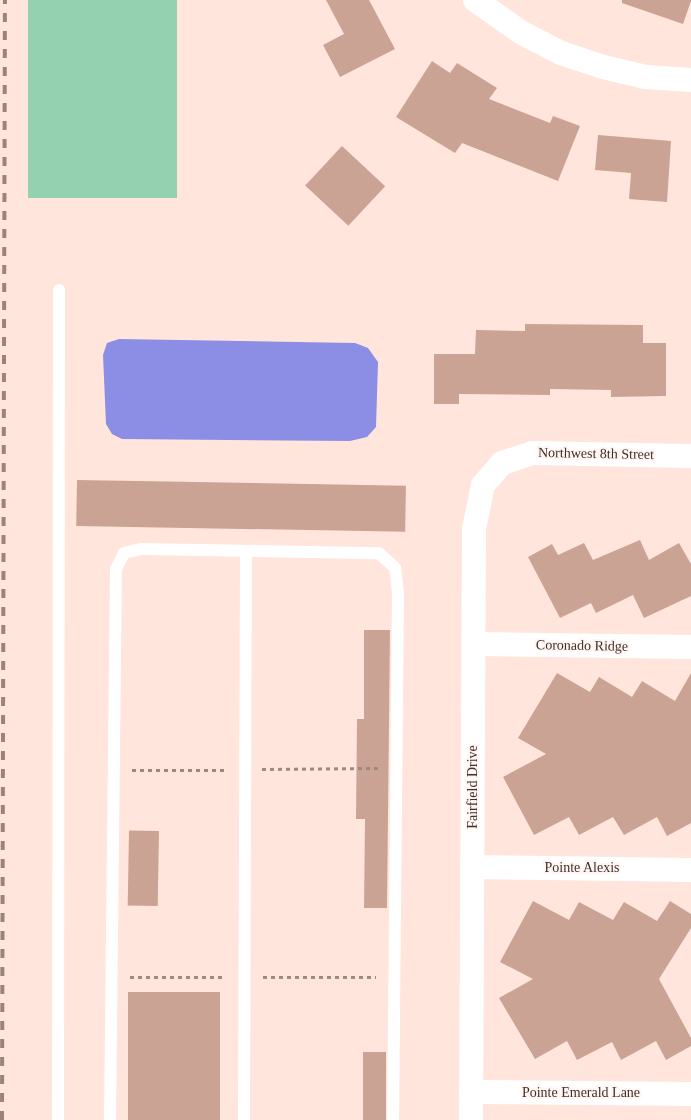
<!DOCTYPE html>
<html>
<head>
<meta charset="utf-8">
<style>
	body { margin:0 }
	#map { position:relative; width:691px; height:1120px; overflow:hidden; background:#ffe5db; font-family:"Times New Roman",serif }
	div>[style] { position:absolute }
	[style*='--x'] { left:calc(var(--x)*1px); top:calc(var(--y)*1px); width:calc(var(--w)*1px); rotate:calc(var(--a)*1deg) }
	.green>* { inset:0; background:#93d1b1; transform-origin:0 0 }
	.water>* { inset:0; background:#8c8ee5 }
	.building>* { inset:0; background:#cba394; transform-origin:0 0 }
	.path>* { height:3px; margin-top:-1.5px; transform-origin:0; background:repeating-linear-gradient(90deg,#9e8981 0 4px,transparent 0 8px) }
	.service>* { height:12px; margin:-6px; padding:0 6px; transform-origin:6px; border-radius:6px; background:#fff }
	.minor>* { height:24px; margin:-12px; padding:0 12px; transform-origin:12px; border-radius:12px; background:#fff }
	.rail>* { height:4px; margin-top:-2px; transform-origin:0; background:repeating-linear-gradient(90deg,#98847b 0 9px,transparent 0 18px) }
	span { translate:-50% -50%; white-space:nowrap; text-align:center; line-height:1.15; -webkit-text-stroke:4px #fff6f3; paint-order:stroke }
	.street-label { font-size:14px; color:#403029 }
</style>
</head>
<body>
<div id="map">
	<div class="green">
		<i style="left:28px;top:0;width:149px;height:198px"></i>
	</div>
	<div class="water">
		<i style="clip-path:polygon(119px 339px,355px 343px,368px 348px,378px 362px,376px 427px,367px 437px,350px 441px,122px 439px,112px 434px,106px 424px,103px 355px,107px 343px)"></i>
	</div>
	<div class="building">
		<i style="clip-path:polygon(326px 0,369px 0,395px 49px,340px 77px,323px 45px,344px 34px)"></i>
		<i style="clip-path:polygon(622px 0,691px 0,691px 1px,683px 24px,622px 3px)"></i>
		<i style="clip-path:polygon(432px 61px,450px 73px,457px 63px,497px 88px,489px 99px,550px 123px,553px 116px,580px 126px,558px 181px,462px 143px,455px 153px,396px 117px)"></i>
		<i style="clip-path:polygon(598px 135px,671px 141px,667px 202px,629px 199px,631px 173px,595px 170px)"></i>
		<i style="left:342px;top:146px;width:59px;height:54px;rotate:43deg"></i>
		<i style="clip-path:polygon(525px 324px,643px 325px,643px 343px,666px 343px,666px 396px,611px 397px,611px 390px,550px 389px,550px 395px,459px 394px,459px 404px,434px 404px,434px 354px,475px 354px,476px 330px,525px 331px)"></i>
		<i style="left:77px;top:480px;width:329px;height:46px;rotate:1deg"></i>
		<i style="clip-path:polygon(640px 540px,649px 560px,679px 543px,691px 564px,691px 596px,644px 618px,633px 595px,596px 613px,591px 603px,560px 618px,528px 557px,552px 544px,558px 555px,584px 543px,593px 560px)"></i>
		<i style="clip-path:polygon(364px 630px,390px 630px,387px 908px,364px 908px,365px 819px,356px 819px,357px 719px,364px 719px)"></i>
		<i style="clip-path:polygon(557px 673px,590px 692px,599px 677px,632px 697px,642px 681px,675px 701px,691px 673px,691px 823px,667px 836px,657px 817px,624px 835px,613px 817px,579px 835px,569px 817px,534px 835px,503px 777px,546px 754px,518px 738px)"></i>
		<i style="left:159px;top:831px;width:75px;height:30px;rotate:91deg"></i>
		<i style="clip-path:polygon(533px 901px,569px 920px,579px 902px,613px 920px,624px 902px,657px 921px,670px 901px,691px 914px,691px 928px,659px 979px,691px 1038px,691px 1046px,666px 1060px,656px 1041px,621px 1060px,612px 1042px,577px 1060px,567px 1041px,535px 1059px,499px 998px,533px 979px,500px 962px)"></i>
		<i style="left:128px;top:992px;width:92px;height:128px"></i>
		<i style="left:363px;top:1052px;width:23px;height:68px"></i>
	</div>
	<div class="path">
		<i style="--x:262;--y:769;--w:116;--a:-0.5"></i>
		<i style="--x:132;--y:770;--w:96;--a:0"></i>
		<i style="--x:130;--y:977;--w:96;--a:0"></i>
		<i style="--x:263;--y:977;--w:113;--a:0"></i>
	</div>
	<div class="service">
		<i style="--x:58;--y:1120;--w:830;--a:-89.93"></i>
		<i style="--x:110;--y:1120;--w:551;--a:-89.38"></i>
		<i style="--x:116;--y:569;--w:18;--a:-63"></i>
		<i style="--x:124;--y:553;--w:18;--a:-13"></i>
		<i style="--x:142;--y:549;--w:237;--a:1"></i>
		<i style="--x:379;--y:553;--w:22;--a:43"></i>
		<i style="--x:395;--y:568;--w:26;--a:83"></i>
		<i style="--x:398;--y:594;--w:526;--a:90.54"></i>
		<i style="--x:244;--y:1120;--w:569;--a:-89.8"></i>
	</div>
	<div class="minor">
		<i style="--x:475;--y:0;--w:57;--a:35.1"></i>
		<i style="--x:522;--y:33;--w:44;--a:27.1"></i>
		<i style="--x:561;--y:53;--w:44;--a:18.4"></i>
		<i style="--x:603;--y:67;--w:44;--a:13.1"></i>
		<i style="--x:646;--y:77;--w:45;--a:3.8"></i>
		<i style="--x:474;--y:644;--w:217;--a:0.8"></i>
		<i style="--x:472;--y:867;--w:219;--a:0.8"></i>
		<i style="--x:471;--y:1092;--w:220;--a:0.5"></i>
		<i style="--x:471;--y:1120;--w:591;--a:-89.71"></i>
		<i style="--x:474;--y:529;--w:45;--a:-78.4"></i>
		<i style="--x:483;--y:485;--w:29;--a:-49"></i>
		<i style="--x:502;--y:463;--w:32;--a:-18"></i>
		<i style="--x:532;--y:453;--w:159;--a:1.1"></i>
	</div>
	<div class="rail">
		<i style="--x:2;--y:1120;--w:1120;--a:-89.85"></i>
	</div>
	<div class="street-label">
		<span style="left:596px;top:454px;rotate:1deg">Northwest 8th Street</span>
		<span style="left:582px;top:646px;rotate:1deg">Coronado Ridge</span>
		<span style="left:473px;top:787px;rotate:-90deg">Fairfield Drive</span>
		<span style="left:582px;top:868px">Pointe Alexis</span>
		<span style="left:581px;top:1093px">Pointe Emerald Lane</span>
	</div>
</div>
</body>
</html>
